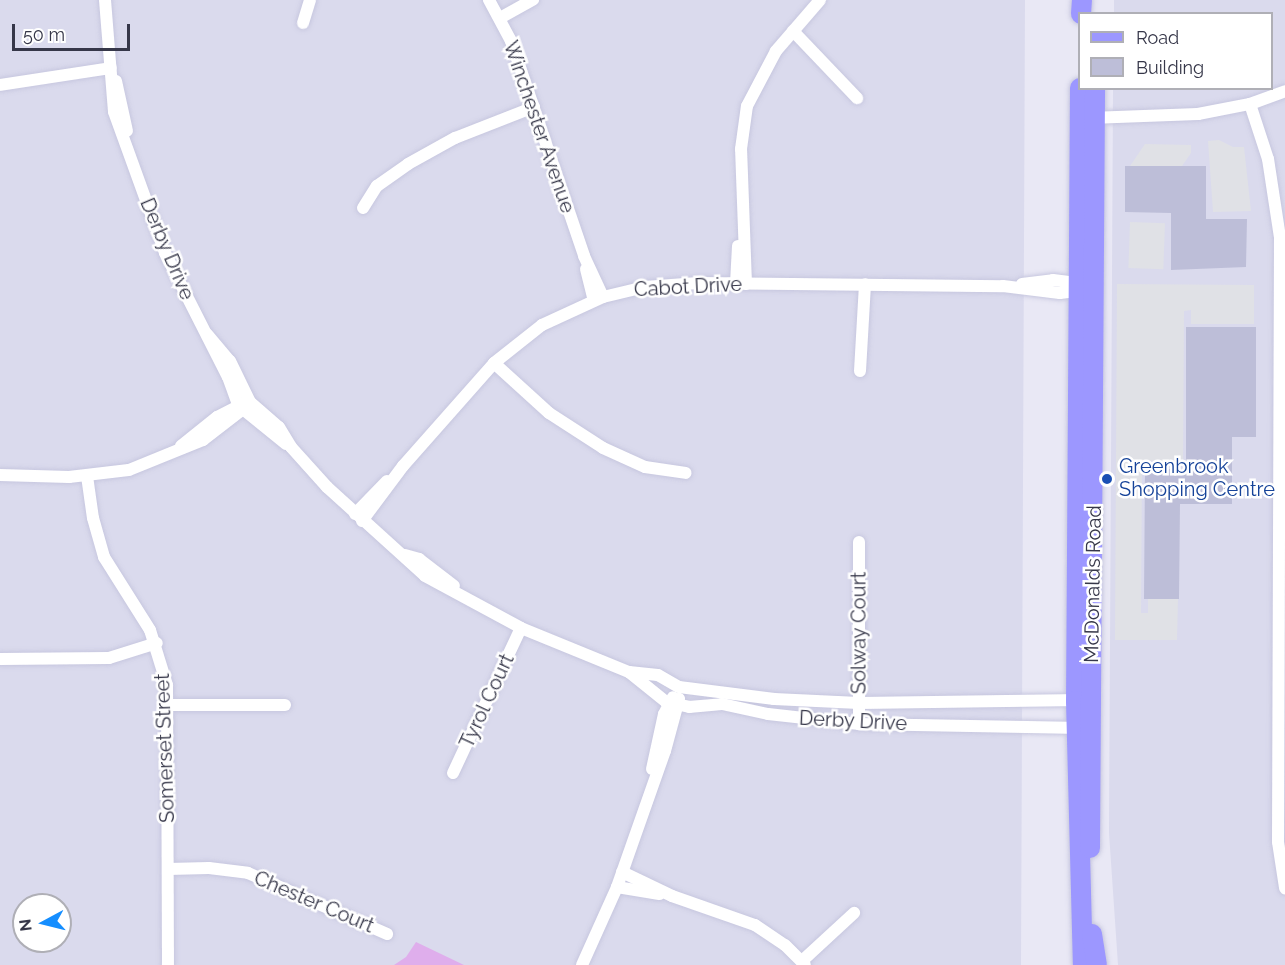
<!DOCTYPE html>
<html>
<head>
<meta charset="utf-8">
<style>
	body { margin:0 }
	#map { position:relative; width:1285px; height:965px; overflow:hidden; background:#e9e8f5; font-family:Raleway,sans-serif }
	div>[style] { position:absolute }
	[style*='--x'] { left:calc(var(--x)*1px); top:calc(var(--y)*1px); width:calc(var(--w)*1px); rotate:calc(var(--a)*1deg) }
	.residential>* { inset:0; background:#dadaed }
	.green>* { inset:0; background:#dfaeec }
	.parking>* { inset:0; background:#e0e1e6; transform-origin:0 0 }
	.building>* { inset:0; background:#bdbed8 }
	.roads { filter:drop-shadow(0 0 2px #c7c7df) drop-shadow(0 0 2px #c7c7df) }
	.street>* { height:12px; margin:-6px; padding:0 6px; transform-origin:6px; border-radius:6px; background:#fff }
	.primary>* { height:20px; margin:-10px; padding:0 10px; transform-origin:10px; border-radius:10px; background:#9c97ff }
	.dots>* { width:16px; height:16px; translate:-50% -50%; box-sizing:border-box; border:3px solid #fff; border-radius:50% }
	span { translate:-50% -50%; white-space:nowrap; text-align:center; line-height:1.15; -webkit-text-stroke:5px #fff; paint-order:stroke }
	.street-label { font-size:20px; color:#363749 }
	.transit-label { font-size:20px; color:#164399 }
	.left { translate:0 -50%; text-align:left }
	.legend { position:absolute; left:1078px; top:12px; width:195px; height:78px; box-sizing:border-box; background:#fff; border:2px solid #afafb6; margin:0; padding:8px 10px; list-style:none; font-size:18px; color:#363749 }
	.legend li { display:flex; align-items:center; gap:12px; height:30px }
	.legend b { width:30px; border:2px solid #afafb6 }
	.north { position:absolute; left:12px; top:893px; width:60px; height:60px; box-sizing:border-box; background:#fff; border:2px solid #afafb6; border-radius:50%; rotate:263deg; font-size:16px; font-weight:700; line-height:24px; text-align:center; color:#363749 }
	.north::after { content:''; display:block; margin:auto; width:21px; height:27px; background:#158eff; clip-path:polygon(50% 0,100% 100%,50% 72%,0 100%) }
	.scale { position:absolute; left:12px; top:24px; width:118px; height:27px; box-sizing:border-box; border:3px solid #363749; border-top:0; padding-left:8px; font-size:18px; line-height:21px; white-space:nowrap; color:#363749; -webkit-text-stroke:4px #fff; paint-order:stroke }
</style>
</head>
<body>
<div id="map">
	<div class="residential">
		<i style="clip-path:polygon(evenodd,0 0,1025px 0,1021px 965px,0 965px,0 0,24px 905px,60px 905px,60px 941px,24px 941px,24px 905px)"></i>
		<i style="clip-path:polygon(1114px 0,1285px 0,1285px 965px,1118px 965px,1109px 833px,1113px 89px,1272px 88px,1272px 14px,1114px 13px)"></i>
	</div>
	<div class="green">
		<i style="clip-path:polygon(416px 942px,464px 965px,394px 965px,406px 957px)"></i>
	</div>
	<div class="parking">
		<i style="clip-path:polygon(1219px 140px,1233px 147px,1244px 147px,1251px 211px,1213px 212px,1208px 141px)"></i>
		<i style="clip-path:polygon(1145px 144px,1191px 145px,1191px 153px,1182px 166px,1130px 166px)"></i>
		<i style="left:1130px;top:222px;width:35px;height:46px;rotate:2deg"></i>
		<i style="clip-path:polygon(1117px 284px,1254px 285px,1254px 324px,1191px 324px,1191px 310px,1184px 311px,1183px 465px,1161px 466px,1152px 460px,1142px 467px,1141px 613px,1148px 613px,1148px 599px,1178px 599px,1177px 640px,1115px 640px)"></i>
	</div>
	<div class="building">
		<i style="clip-path:polygon(1125px 166px,1206px 166px,1206px 219px,1247px 219px,1246px 267px,1171px 270px,1171px 213px,1125px 212px)"></i>
		<i style="clip-path:polygon(1186px 327px,1256px 327px,1256px 437px,1232px 437px,1232px 504px,1180px 504px,1179px 599px,1144px 599px,1145px 469px,1186px 469px)"></i>
	</div>
	<div class="roads">
		<div class="street">
			<i style="--x:105;--y:0;--w:112;--a:85.4"></i>
			<i style="--x:114;--y:112;--w:150;--a:70.1"></i>
			<i style="--x:165;--y:253;--w:139;--a:63.1"></i>
			<i style="--x:228;--y:377;--w:30;--a:70"></i>
			<i style="--x:238;--y:405;--w:62;--a:39.1"></i>
			<i style="--x:489;--y:0;--w:47;--a:61.8"></i>
			<i style="--x:511;--y:41;--w:227;--a:71.2"></i>
			<i style="--x:584;--y:256;--w:45;--a:65.1"></i>
			<i style="--x:500;--y:18;--w:38;--a:-29"></i>
			<i style="--x:303;--y:23;--w:24;--a:-73"></i>
			<i style="--x:793;--y:31;--w:93;--a:46.3"></i>
			<i style="--x:116;--y:81;--w:51;--a:77.6"></i>
			<i style="--x:0;--y:85;--w:112;--a:-8.7"></i>
			<i style="--x:1250;--y:104;--w:58;--a:71.9"></i>
			<i style="--x:1268;--y:159;--w:79;--a:81.3"></i>
			<i style="--x:1280;--y:237;--w:605;--a:90.19"></i>
			<i style="--x:1278;--y:842;--w:47;--a:81.3"></i>
			<i style="--x:1090;--y:118;--w:108;--a:-2.1"></i>
			<i style="--x:1198;--y:114;--w:53;--a:-10.9"></i>
			<i style="--x:1250;--y:104;--w:37;--a:-20"></i>
			<i style="--x:363;--y:208;--w:26;--a:-58"></i>
			<i style="--x:377;--y:186;--w:38;--a:-35"></i>
			<i style="--x:408;--y:164;--w:54;--a:-29"></i>
			<i style="--x:455;--y:138;--w:85;--a:-21.4"></i>
			<i style="--x:586;--y:269;--w:32;--a:76"></i>
			<i style="--x:736;--y:284;--w:38;--a:-87"></i>
			<i style="--x:746;--y:284;--w:135;--a:-92.1"></i>
			<i style="--x:741;--y:149;--w:43;--a:-82.1"></i>
			<i style="--x:747;--y:106;--w:62;--a:-62.2"></i>
			<i style="--x:776;--y:51;--w:67;--a:-49.2"></i>
			<i style="--x:1022;--y:284;--w:31;--a:-7"></i>
			<i style="--x:1053;--y:280;--w:32;--a:7"></i>
			<i style="--x:207;--y:334;--w:35;--a:50"></i>
			<i style="--x:230;--y:361;--w:46;--a:64"></i>
			<i style="--x:250;--y:402;--w:38;--a:41"></i>
			<i style="--x:279;--y:427;--w:23;--a:59"></i>
			<i style="--x:291;--y:447;--w:54;--a:48"></i>
			<i style="--x:327;--y:487;--w:132;--a:42.2"></i>
			<i style="--x:425;--y:576;--w:109;--a:28.4"></i>
			<i style="--x:521;--y:628;--w:117;--a:22.2"></i>
			<i style="--x:629;--y:672;--w:48;--a:39"></i>
			<i style="--x:666;--y:702;--w:24;--a:12"></i>
			<i style="--x:689;--y:707;--w:33;--a:-5"></i>
			<i style="--x:722;--y:704;--w:47;--a:12.3"></i>
			<i style="--x:768;--y:714;--w:92;--a:6.3"></i>
			<i style="--x:859;--y:724;--w:223;--a:1"></i>
			<i style="--x:494;--y:363;--w:74;--a:42.3"></i>
			<i style="--x:549;--y:413;--w:64;--a:32.9"></i>
			<i style="--x:603;--y:448;--w:46;--a:24.3"></i>
			<i style="--x:645;--y:467;--w:41;--a:8.3"></i>
			<i style="--x:860;--y:371;--w:87;--a:-86.7"></i>
			<i style="--x:181;--y:446;--w:46;--a:-38.9"></i>
			<i style="--x:217;--y:417;--w:29;--a:-27"></i>
			<i style="--x:0;--y:475;--w:69;--a:1.7"></i>
			<i style="--x:69;--y:477;--w:60;--a:-6.7"></i>
			<i style="--x:129;--y:470;--w:80;--a:-22.1"></i>
			<i style="--x:203;--y:440;--w:56;--a:-37.7"></i>
			<i style="--x:87;--y:476;--w:42;--a:81.9"></i>
			<i style="--x:93;--y:518;--w:41;--a:74.2"></i>
			<i style="--x:104;--y:557;--w:86;--a:57.8"></i>
			<i style="--x:150;--y:630;--w:58;--a:72.8"></i>
			<i style="--x:167;--y:685;--w:280;--a:89.8"></i>
			<i style="--x:355;--y:514;--w:46;--a:-45.9"></i>
			<i style="--x:362;--y:521;--w:69;--a:-53.3"></i>
			<i style="--x:403;--y:466;--w:137;--a:-48.5"></i>
			<i style="--x:494;--y:363;--w:61;--a:-38.4"></i>
			<i style="--x:542;--y:325;--w:67;--a:-24.7"></i>
			<i style="--x:603;--y:297;--w:43;--a:-13.4"></i>
			<i style="--x:645;--y:287;--w:53;--a:-4.3"></i>
			<i style="--x:698;--y:283;--w:305;--a:0.6"></i>
			<i style="--x:1003;--y:286;--w:57;--a:7"></i>
			<i style="--x:1060;--y:293;--w:25;--a:-7"></i>
			<i style="--x:405;--y:555;--w:15;--a:16"></i>
			<i style="--x:419;--y:559;--w:44;--a:37.6"></i>
			<i style="--x:0;--y:659;--w:109;--a:-0.5"></i>
			<i style="--x:109;--y:658;--w:50;--a:-17.4"></i>
			<i style="--x:629;--y:672;--w:29;--a:6"></i>
			<i style="--x:658;--y:675;--w:24;--a:30"></i>
			<i style="--x:679;--y:687;--w:96;--a:7.2"></i>
			<i style="--x:774;--y:699;--w:85;--a:2.7"></i>
			<i style="--x:859;--y:703;--w:222;--a:-0.8"></i>
			<i style="--x:168;--y:705;--w:117;--a:0"></i>
			<i style="--x:859;--y:724;--w:182;--a:-90"></i>
			<i style="--x:652;--y:769;--w:56;--a:-77.7"></i>
			<i style="--x:664;--y:714;--w:19;--a:-62"></i>
			<i style="--x:453;--y:773;--w:160;--a:-64.9"></i>
			<i style="--x:168;--y:869;--w:41;--a:-1.4"></i>
			<i style="--x:209;--y:868;--w:39;--a:7"></i>
			<i style="--x:248;--y:873;--w:152;--a:23.7"></i>
			<i style="--x:622;--y:872;--w:55;--a:25.6"></i>
			<i style="--x:672;--y:896;--w:88;--a:19.3"></i>
			<i style="--x:755;--y:925;--w:36;--a:34"></i>
			<i style="--x:785;--y:945;--w:28;--a:45"></i>
			<i style="--x:617;--y:887;--w:43;--a:9.5"></i>
			<i style="--x:802;--y:961;--w:71;--a:-42.7"></i>
			<i style="--x:582;--y:965;--w:85;--a:-65.8"></i>
			<i style="--x:617;--y:887;--w:144;--a:-70.6"></i>
			<i style="--x:665;--y:751;--w:54;--a:-74.9"></i>
		</div>
		<div class="primary">
			<i style="--x:1081;--y:14;--w:14;--a:-86"></i>
			<i style="--x:1080;--y:88;--w:613;--a:90.37"></i>
			<i style="--x:1076;--y:701;--w:264;--a:88.5"></i>
			<i style="--x:1090;--y:848;--w:760;--a:-89.62"></i>
			<i style="--x:1092;--y:934;--w:31;--a:81"></i>
		</div>
	</div>
	<div class="dots">
		<i style="left:1107px;top:479px;background:#1a4fb4"></i>
	</div>
	<div class="street-label">
		<span style="left:539px;top:127px;rotate:71deg">Winchester Avenue</span>
		<span style="left:167px;top:249px;rotate:67deg">Derby Drive</span>
		<span style="left:688px;top:287px;rotate:-3deg">Cabot Drive</span>
		<span style="left:1093px;top:584px;rotate:-89deg">McDonalds Road</span>
		<span style="left:859px;top:633px;rotate:-90deg">Solway Court</span>
		<span style="left:487px;top:701px;rotate:-65deg">Tyrol Court</span>
		<span style="left:853px;top:721px;rotate:3deg">Derby Drive</span>
		<span style="left:165px;top:748px;rotate:-92deg">Somerset Street</span>
		<span style="left:314px;top:902px;rotate:23deg">Chester Court</span>
	</div>
	<div class="transit-label">
		<span class="left" style="left:1119px;top:478px">Greenbrook<br>Shopping Centre</span>
	</div>
	<ul class="legend">
	<li><b style="height:8px;background:#9c97ff"></b>Road</li>
	<li><b style="height:16px;background:#bdbed8"></b>Building</li>
	</ul>
	<div class="north">N</div>
	<div class="scale">50 m</div>
</div>
</body>
</html>
